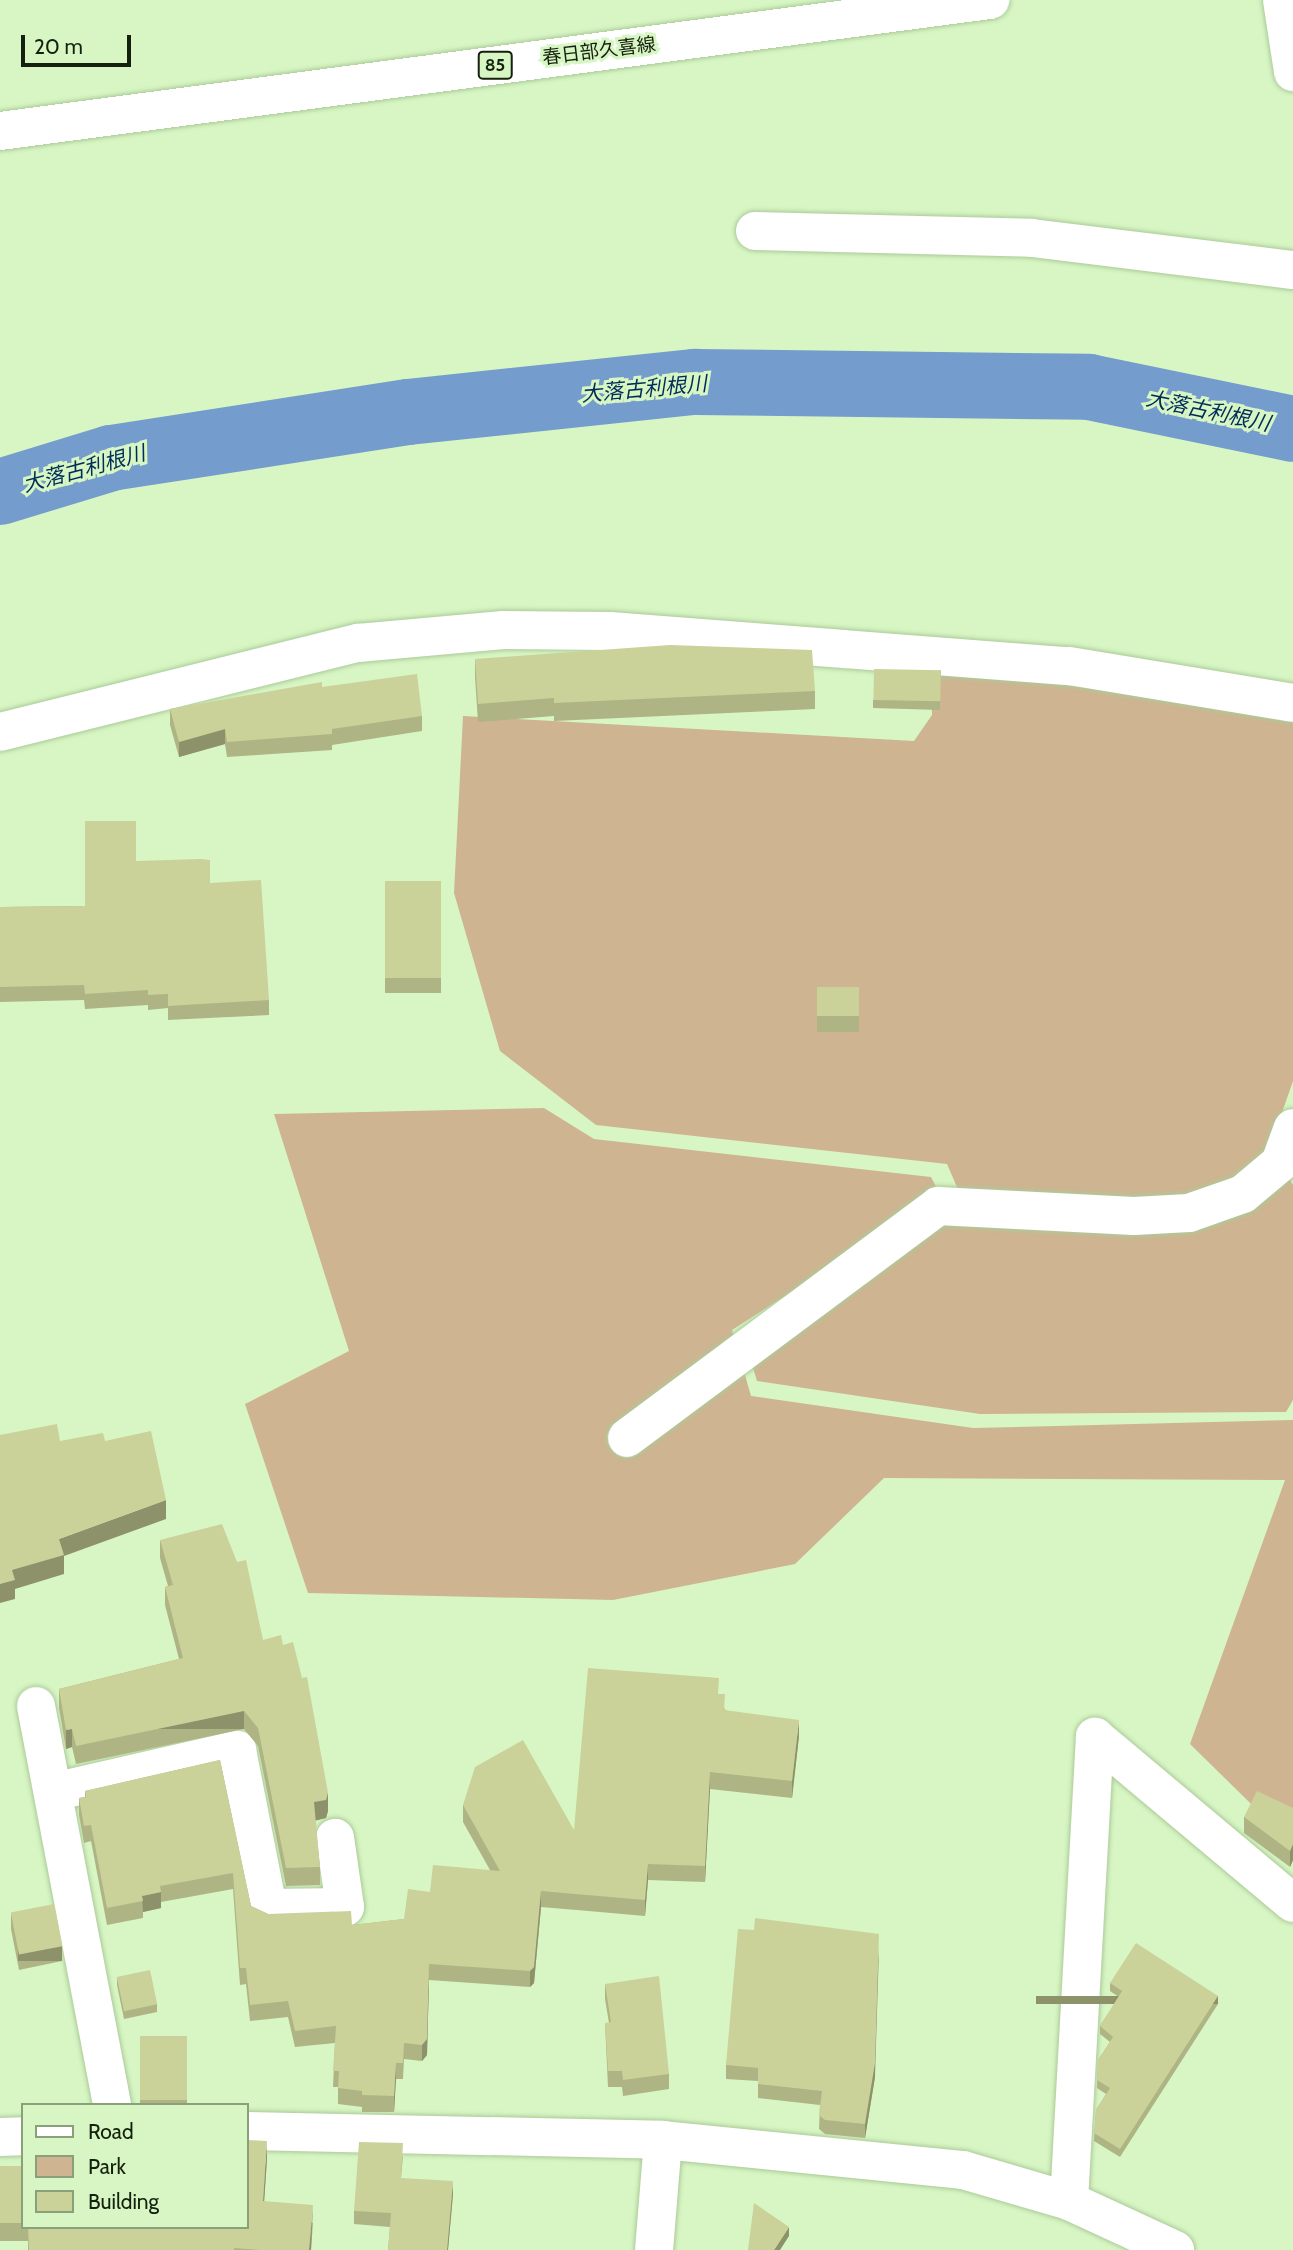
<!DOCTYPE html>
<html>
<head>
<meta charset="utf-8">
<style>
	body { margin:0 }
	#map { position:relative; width:1293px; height:2250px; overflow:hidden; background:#d7f6c4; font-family:Cabin,"Noto Sans JP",sans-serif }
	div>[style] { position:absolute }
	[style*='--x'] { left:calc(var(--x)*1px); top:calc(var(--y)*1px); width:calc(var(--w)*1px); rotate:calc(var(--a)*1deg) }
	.green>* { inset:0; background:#cfb491 }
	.river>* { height:66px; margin:-33px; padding:0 33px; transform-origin:33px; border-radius:33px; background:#749ccc }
	.roads { filter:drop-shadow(0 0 2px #acca99) drop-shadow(0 0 2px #acca99) }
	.street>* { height:38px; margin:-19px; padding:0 19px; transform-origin:19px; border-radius:19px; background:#fff }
	.primary>* { height:38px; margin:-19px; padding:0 19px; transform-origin:19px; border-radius:19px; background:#fff }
	.wall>* { inset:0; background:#aeb484; transform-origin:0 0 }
	.shaded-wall>* { inset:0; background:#8d926b; transform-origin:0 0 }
	.building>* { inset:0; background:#cad199; transform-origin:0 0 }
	span { translate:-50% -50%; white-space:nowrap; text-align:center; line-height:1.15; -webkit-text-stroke:6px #d7f6c4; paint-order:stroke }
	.shield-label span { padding:2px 5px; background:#d7f6c4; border:2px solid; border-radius:5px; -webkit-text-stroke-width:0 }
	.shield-label { font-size:18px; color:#15200e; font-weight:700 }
	.street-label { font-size:19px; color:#15200e }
	.water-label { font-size:21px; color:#012c58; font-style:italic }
	.legend { position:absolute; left:21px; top:2103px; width:228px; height:126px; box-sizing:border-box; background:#d7f6c4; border:2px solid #89a07b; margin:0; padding:9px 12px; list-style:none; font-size:21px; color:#15200e }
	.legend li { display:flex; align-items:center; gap:14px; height:35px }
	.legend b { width:35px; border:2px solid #89a07b }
	.scale { position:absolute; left:21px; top:35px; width:110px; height:32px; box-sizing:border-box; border:4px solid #15200e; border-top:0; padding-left:9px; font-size:21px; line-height:24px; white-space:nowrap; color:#15200e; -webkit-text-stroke:5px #d7f6c4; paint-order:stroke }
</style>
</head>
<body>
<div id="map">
	<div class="green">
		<i style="clip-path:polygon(931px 669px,1069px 681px,1293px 714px,1293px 1081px,1270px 1147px,1293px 1185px,1293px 1400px,1286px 1412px,980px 1414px,757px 1381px,745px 1342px,963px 1201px,947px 1164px,596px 1125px,500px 1051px,454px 893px,463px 716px,914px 741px,932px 715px)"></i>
		<i style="clip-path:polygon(544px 1108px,594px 1139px,931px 1177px,941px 1196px,732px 1330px,751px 1396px,973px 1428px,1293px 1420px,1293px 1845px,1190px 1744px,1285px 1480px,884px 1478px,795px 1564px,613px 1600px,308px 1593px,245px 1404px,349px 1351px,274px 1114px)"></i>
	</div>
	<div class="river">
		<i style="--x:0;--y:492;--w:116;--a:-17"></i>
		<i style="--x:111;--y:458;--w:301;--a:-8.8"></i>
		<i style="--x:408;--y:412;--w:289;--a:-6"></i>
		<i style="--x:695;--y:382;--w:394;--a:0.7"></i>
		<i style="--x:1089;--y:387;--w:208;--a:11.6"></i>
	</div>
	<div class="roads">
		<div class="street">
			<i style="--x:1282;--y:0;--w:73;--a:81.3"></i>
			<i style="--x:755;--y:231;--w:277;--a:1.4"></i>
			<i style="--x:1032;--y:238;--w:263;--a:7"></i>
			<i style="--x:0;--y:732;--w:369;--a:-14"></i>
			<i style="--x:358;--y:643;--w:146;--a:-5.1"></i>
			<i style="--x:503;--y:630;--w:107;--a:0.5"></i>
			<i style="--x:610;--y:631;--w:461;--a:4.4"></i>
			<i style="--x:1070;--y:666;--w:226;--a:9.4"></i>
			<i style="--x:627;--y:1438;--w:388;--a:-36.7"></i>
			<i style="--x:938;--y:1206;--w:196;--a:2.9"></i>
			<i style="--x:1134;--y:1216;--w:55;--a:-3.1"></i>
			<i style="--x:1189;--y:1213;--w:57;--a:-19.4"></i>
			<i style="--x:1243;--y:1194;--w:48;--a:-40"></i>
			<i style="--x:1280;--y:1163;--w:37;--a:-70"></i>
			<i style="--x:36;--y:1706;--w:406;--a:79.2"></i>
			<i style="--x:53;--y:1792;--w:189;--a:-12.9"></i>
			<i style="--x:237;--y:1750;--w:161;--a:78.9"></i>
			<i style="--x:268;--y:1908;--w:77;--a:-0.7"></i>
			<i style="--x:345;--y:1907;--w:70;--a:-98.2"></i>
			<i style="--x:247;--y:2131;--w:416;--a:1.2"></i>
			<i style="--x:663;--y:2140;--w:301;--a:5.7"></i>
			<i style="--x:963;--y:2170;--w:110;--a:16.3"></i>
			<i style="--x:1069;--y:2201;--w:117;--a:24.8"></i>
			<i style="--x:0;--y:2137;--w:23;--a:-2"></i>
			<i style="--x:1069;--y:2201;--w:465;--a:-86.8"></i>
			<i style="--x:1095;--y:1737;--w:258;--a:40"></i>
			<i style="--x:654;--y:2250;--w:110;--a:-85.3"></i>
		</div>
		<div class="primary">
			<i style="--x:0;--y:131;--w:999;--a:-7.54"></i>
		</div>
	</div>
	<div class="wall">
		<i style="clip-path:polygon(475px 659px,815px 691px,815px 709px,554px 721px,554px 716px,478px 722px,475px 677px)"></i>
		<i style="clip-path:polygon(941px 670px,940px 710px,873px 708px,873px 700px)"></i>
		<i style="clip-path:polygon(322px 687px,422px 716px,422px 731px,332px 745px,332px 750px,227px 757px,225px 744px,179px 757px,170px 725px,170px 709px)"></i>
		<i style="clip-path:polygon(136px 861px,210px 883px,269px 1000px,269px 1015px,168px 1020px,168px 1008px,148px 1010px,148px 1005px,85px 1009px,84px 1000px,0 1002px,0 907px,85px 906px)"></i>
		<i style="left:385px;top:881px;width:56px;height:112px"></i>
		<i style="left:817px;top:987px;width:42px;height:45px"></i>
		<i style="clip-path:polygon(160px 1540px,263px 1640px,328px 1811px,326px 1818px,315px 1820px,320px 1867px,320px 1885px,286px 1886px,258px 1746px,244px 1729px,76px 1764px,72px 1747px,66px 1749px,59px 1708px,59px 1689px,179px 1659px,165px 1605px,165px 1587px,168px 1586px,160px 1558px)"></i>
		<i style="clip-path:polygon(719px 1694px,725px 1710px,799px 1736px,792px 1798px,710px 1789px,705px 1882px,648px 1880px,645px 1916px,541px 1907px,534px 1983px,530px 1987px,429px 1980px,427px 2055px,422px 2061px,404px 2059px,403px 2079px,396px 2079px,394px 2112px,362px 2112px,362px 2107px,338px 2104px,338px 2087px,333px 2087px,335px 2043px,295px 2047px,288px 2017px,250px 2021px,246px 1984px,240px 1985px,233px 1889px,161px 1902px,161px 1908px,143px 1912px,143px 1918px,107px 1925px,91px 1841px,84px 1843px,79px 1815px,79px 1798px,85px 1797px,85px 1791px,220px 1760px,251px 1906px,268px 1914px,352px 1925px,404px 1919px,430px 1892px,490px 1870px,463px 1822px,463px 1805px,574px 1830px)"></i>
		<i style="clip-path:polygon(1293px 1808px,1293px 1860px,1290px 1867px,1244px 1833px,1244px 1817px)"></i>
		<i style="clip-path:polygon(11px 1913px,62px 1961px,19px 1970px,11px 1929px)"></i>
		<i style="clip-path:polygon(754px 1930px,875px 2077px,865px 2138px,825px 2134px,819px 2129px,820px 2105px,758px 2098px,758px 2081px,726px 2079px,726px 2065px)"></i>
		<i style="clip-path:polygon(117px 1977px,157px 2004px,157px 2012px,124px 2019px,117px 1985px)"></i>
		<i style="clip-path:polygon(1110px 1983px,1218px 2004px,1120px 2157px,1094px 2141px,1096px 2110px,1106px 2094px,1097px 2088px,1098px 2060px,1110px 2042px,1100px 2034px,1100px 2026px,1119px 1997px,1110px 1991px)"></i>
		<i style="clip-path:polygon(605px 1984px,669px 2074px,669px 2089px,623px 2096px,622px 2087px,608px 2087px,605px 2023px,609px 2023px,605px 1999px)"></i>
		<i style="left:140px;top:2036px;width:47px;height:69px"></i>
		<i style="clip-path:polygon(403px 2156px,401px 2178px,453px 2194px,448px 2250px,388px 2250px,390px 2227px,354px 2224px,354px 2211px)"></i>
		<i style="clip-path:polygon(267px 2159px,264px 2201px,313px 2223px,311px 2250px,28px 2250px,28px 2241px,0 2241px,0 2166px,23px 2166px,23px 2227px,247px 2227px)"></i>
	</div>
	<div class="shaded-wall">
		<i style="clip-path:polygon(225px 729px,225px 744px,179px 757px,179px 742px)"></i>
		<i style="clip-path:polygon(166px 1500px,166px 1519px,64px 1556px,64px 1574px,15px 1589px,15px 1599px,0 1603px,0 1584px,12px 1570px,59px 1539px)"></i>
		<i style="left:244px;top:1711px;width:18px;height:172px;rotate:90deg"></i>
		<i style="clip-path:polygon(799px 1720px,799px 1736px,792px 1798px,792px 1781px)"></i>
		<i style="clip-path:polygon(72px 1729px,72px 1747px,66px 1749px,66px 1730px)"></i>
		<i style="clip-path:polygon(710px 1772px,710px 1789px,705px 1882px,705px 1866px)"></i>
		<i style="clip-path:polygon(328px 1793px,328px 1811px,326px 1818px,314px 1821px,314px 1802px)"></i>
		<i style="clip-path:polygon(1293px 1844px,1293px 1860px,1290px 1867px,1290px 1851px)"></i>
		<i style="clip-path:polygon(648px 1864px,648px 1880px,645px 1916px,645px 1900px)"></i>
		<i style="clip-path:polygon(541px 1891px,541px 1907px,534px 1983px,530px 1987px,530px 1971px)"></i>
		<i style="clip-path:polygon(161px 1892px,161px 1908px,143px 1912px,142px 1896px)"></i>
		<i style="left:62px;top:1946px;width:15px;height:44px;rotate:90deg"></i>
		<i style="clip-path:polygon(879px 1948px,875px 2077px,865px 2138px,865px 2124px)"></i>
		<i style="clip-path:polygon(429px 1980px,427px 2055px,422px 2061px,422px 2045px)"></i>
		<i style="left:1218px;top:1996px;width:8px;height:182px;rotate:90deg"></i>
		<i style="clip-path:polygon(396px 2063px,396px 2079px,394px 2112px,394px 2096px)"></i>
		<i style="clip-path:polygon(267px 2141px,267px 2159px,263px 2219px,263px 2201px)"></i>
		<i style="clip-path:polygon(453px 2181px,453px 2194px,448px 2250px,447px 2250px)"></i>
		<i style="clip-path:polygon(313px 2205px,311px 2250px,309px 2250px)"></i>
		<i style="clip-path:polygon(789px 2227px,789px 2236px,780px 2250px,774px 2250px)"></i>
	</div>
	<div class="building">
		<i style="clip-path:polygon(670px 645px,812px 650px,815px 691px,554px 703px,554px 698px,478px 704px,475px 659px)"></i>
		<i style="left:874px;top:669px;width:67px;height:31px;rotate:1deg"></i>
		<i style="clip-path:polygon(417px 674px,422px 716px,332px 729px,332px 734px,227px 742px,225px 729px,179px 742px,170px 709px,322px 682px,322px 687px)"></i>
		<i style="clip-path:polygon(85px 821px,136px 821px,136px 861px,201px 859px,210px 860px,210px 883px,261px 880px,269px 1000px,168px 1006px,168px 994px,148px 995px,148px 990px,85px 994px,84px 985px,0 987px,0 907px,85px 906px)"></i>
		<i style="left:385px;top:881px;width:56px;height:97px"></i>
		<i style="left:817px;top:987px;width:42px;height:29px"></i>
		<i style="clip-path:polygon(57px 1424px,60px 1441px,103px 1433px,105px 1441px,151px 1431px,166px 1500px,59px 1539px,64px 1555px,12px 1570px,15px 1580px,0 1584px,0 1435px)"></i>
		<i style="clip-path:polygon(222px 1524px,237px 1562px,246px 1560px,263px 1640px,281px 1635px,283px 1645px,293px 1642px,302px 1678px,307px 1677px,328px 1793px,326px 1800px,314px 1802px,320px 1867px,286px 1868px,258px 1728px,244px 1711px,76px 1746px,72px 1729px,66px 1730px,59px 1689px,183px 1658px,165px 1587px,173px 1585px,160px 1540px)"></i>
		<i style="clip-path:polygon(588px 1668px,719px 1678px,718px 1694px,725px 1694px,724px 1710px,799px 1720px,792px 1781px,710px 1772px,705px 1866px,648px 1864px,645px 1900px,541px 1891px,534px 1967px,530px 1971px,429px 1964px,427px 2039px,422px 2045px,404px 2043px,403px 2063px,396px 2063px,394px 2096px,362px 2095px,362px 2091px,338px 2088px,339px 2071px,333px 2071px,336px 2026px,295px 2031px,288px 2001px,250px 2005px,246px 1968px,240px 1968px,233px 1873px,160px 1886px,161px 1892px,142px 1896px,143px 1901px,107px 1908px,91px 1825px,84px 1826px,79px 1798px,86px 1797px,85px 1791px,220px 1760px,251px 1906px,268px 1914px,351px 1911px,352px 1925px,404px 1919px,408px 1889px,430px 1892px,433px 1865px,500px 1871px,463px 1805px,475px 1767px,523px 1740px,574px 1830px)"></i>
		<i style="clip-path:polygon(1257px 1791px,1293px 1808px,1293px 1844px,1290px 1851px,1244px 1817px)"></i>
		<i style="left:54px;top:1904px;width:43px;height:44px;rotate:79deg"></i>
		<i style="clip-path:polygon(755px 1918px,879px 1934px,875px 2063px,865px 2124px,825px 2120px,819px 2115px,822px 2091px,758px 2084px,758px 2068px,726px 2065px,738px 1929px,754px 1930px)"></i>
		<i style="clip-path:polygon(1136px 1943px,1218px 1996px,1120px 2149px,1094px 2133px,1096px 2110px,1110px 2088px,1097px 2080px,1098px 2060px,1113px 2037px,1100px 2026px,1122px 1991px,1110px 1983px)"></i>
		<i style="left:150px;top:1970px;width:35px;height:34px;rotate:78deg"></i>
		<i style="clip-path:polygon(659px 1976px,669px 2074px,623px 2080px,622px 2071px,608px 2071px,605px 2023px,611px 2022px,605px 1984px)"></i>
		<i style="left:140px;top:2036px;width:47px;height:64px"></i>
		<i style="clip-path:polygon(247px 2140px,267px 2141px,263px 2201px,313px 2205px,309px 2250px,260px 2250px,234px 2248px,234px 2250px,29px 2250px,28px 2227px,247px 2227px)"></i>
		<i style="clip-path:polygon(359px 2142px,403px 2143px,401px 2178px,453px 2181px,447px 2250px,388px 2250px,391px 2213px,354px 2211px)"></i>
		<i style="left:0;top:2166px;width:23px;height:57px"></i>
		<i style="clip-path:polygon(754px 2203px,789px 2227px,774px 2250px,748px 2250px)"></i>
	</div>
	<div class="shield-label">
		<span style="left:495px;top:65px">85</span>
	</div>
	<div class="street-label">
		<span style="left:599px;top:51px;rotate:-7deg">春日部久喜線</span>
	</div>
	<div class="water-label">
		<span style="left:644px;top:389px;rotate:-5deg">大落古利根川</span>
		<span style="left:1208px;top:411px;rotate:12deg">大落古利根川</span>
		<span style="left:84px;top:469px;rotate:-15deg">大落古利根川</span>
	</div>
	<ul class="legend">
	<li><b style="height:9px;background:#fff"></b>Road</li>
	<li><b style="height:19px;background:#cfb491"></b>Park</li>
	<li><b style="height:19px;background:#cad199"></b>Building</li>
	</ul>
	<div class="scale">20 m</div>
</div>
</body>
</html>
